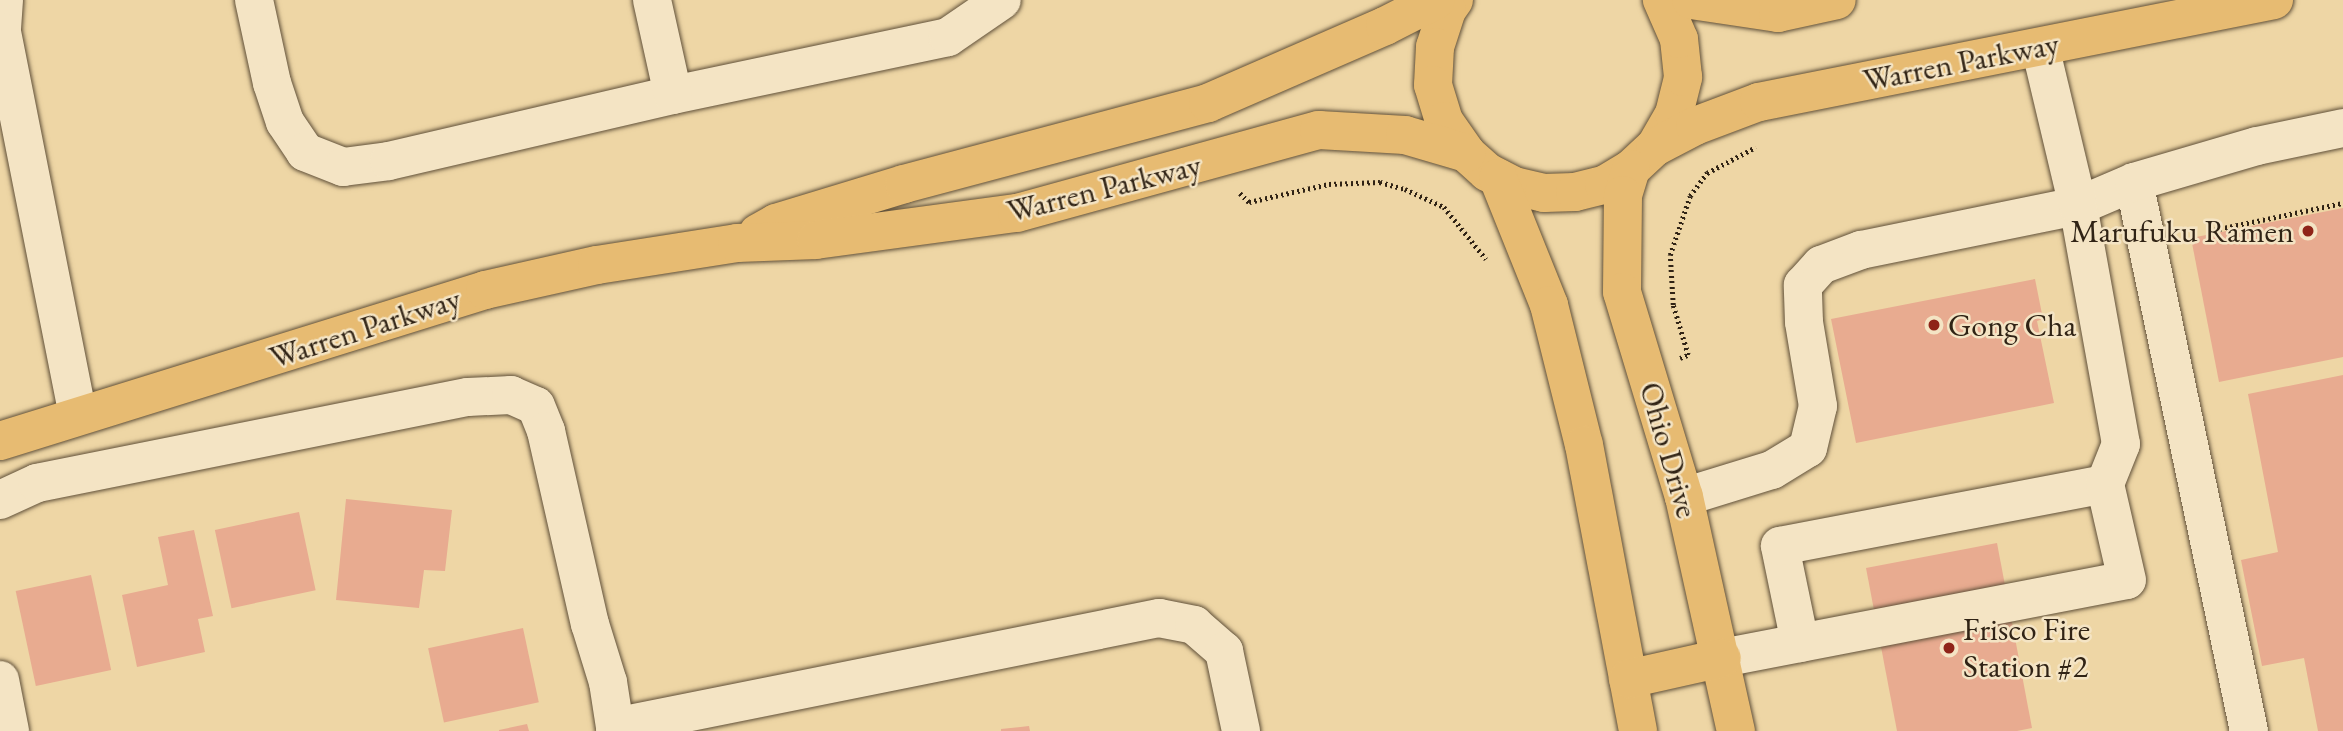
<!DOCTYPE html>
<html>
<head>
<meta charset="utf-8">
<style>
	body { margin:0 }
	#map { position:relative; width:2343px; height:731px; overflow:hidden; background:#eed6a5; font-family:"EB Garamond",serif }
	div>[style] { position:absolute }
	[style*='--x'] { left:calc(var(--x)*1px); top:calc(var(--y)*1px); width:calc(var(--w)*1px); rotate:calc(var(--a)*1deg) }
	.building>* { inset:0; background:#e8ab90; transform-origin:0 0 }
	.path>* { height:4.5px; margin-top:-2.25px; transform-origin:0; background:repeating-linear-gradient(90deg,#302315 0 2px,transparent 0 5.5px) }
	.roads { filter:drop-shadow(0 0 2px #605039) drop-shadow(0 0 2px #605039) }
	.minor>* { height:38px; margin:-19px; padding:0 19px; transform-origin:19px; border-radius:19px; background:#f4e4c4 }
	.major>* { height:38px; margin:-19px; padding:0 19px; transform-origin:19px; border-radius:19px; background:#e7bb72 }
	.dots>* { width:19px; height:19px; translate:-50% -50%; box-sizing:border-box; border:4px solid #f4e4c4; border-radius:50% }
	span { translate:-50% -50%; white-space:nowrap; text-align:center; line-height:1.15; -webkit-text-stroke:5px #f4e4c4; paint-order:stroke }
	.street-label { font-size:32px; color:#302315 }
	.poi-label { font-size:32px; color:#302315 }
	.right { translate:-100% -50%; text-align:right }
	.left { translate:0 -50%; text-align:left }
</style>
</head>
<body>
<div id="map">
	<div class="building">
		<i style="clip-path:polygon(2343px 208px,2343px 357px,2219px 382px,2191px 238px)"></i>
		<i style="clip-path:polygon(2035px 279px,2043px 319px,2037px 321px,2054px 403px,1856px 443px,1831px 319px)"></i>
		<i style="clip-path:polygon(2343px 375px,2343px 731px,2318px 731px,2304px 658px,2262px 666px,2241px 560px,2278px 552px,2248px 394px)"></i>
		<i style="clip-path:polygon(346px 499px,452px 510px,445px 571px,424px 570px,419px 608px,336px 600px)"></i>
		<i style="left:299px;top:512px;width:80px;height:86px;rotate:78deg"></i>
		<i style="clip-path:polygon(194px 530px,213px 616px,198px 619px,205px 652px,137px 667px,122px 595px,168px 585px,158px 537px)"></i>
		<i style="clip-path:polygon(1997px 543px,2032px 728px,2017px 731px,1897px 731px,1866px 568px)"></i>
		<i style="left:91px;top:575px;width:97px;height:77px;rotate:78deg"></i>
		<i style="left:523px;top:628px;width:76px;height:97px;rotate:78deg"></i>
		<i style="clip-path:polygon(527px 724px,529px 731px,499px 731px,499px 730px)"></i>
		<i style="clip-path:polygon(1029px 726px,1030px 731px,1001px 731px,1001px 729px)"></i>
	</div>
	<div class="path">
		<i style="--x:1240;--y:193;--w:13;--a:45"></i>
		<i style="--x:1249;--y:202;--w:82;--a:-12.7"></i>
		<i style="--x:1329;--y:184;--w:51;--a:-2.2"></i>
		<i style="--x:1380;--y:182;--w:26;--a:16"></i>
		<i style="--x:1405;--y:189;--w:43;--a:24.8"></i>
		<i style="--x:1444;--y:207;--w:67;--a:51.1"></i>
		<i style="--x:2209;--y:231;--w:137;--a:-11.8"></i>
		<i style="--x:1680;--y:358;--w:9;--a:-21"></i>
		<i style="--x:1688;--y:355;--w:52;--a:-106.7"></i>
		<i style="--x:1673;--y:305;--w:50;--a:-93.4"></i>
		<i style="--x:1670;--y:255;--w:62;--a:-71.3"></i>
		<i style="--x:1690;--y:196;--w:29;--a:-54"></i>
		<i style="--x:1707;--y:173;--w:55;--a:-28"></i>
	</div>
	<div class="roads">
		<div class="minor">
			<i style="--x:4;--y:0;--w:32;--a:94"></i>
			<i style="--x:2;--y:32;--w:390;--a:78.8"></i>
			<i style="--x:254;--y:0;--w:85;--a:77.8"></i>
			<i style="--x:272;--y:83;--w:41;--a:71.6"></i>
			<i style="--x:285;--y:122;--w:36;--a:56"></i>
			<i style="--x:305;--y:152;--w:41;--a:21.5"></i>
			<i style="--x:343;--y:167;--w:46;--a:-7.4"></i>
			<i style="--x:389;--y:161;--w:292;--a:-13.1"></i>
			<i style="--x:673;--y:95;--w:281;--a:-11.9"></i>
			<i style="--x:948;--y:37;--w:65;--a:-34.4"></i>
			<i style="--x:652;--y:0;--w:97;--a:77.5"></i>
			<i style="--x:2134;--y:182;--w:561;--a:78.17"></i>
			<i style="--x:1684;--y:497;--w:92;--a:-17.1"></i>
			<i style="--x:1772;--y:470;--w:42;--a:-31.4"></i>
			<i style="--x:1808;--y:448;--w:43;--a:-76.6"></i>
			<i style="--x:1818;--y:406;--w:85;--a:-99.5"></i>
			<i style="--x:1804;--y:322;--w:37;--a:-92"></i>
			<i style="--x:1803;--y:285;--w:27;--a:-48"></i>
			<i style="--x:1821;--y:265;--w:43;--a:-20.6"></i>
			<i style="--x:1861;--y:250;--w:221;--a:-11.5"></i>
			<i style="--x:2078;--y:206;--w:61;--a:-23.2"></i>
			<i style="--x:2134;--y:182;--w:128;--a:-16.3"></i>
			<i style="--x:2257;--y:146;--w:88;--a:-11.8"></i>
			<i style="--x:0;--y:500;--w:41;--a:-24.7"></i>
			<i style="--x:37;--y:483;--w:439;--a:-11.3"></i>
			<i style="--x:468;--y:397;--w:43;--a:-2.7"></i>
			<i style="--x:511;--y:395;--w:27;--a:24"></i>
			<i style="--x:536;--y:406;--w:27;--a:68"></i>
			<i style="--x:546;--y:431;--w:198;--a:77.2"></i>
			<i style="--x:590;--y:624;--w:61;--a:72.8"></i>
			<i style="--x:608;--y:682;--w:46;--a:81.2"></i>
			<i style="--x:1800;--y:643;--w:99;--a:-101.7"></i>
			<i style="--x:1780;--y:546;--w:331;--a:-10.8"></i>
			<i style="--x:2105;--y:484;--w:43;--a:-68.2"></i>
			<i style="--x:2121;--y:444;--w:242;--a:-100.2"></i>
			<i style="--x:2078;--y:206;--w:163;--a:-103.4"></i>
			<i style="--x:1722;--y:658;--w:412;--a:-10.9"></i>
			<i style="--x:2127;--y:580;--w:98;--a:-102.9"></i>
			<i style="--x:0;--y:680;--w:52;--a:78.9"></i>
			<i style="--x:616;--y:731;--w:4;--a:-104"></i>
			<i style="--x:615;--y:727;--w:555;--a:-11.33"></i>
			<i style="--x:1159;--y:618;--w:36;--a:11"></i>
			<i style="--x:1194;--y:625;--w:40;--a:41"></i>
			<i style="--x:1224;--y:651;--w:82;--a:78"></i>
		</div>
		<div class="major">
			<i style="--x:1454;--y:0;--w:12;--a:125"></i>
			<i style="--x:1447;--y:10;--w:39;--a:108"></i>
			<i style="--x:1435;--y:47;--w:38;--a:93"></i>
			<i style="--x:1433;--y:85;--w:38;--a:73"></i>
			<i style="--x:1444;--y:121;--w:39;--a:55"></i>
			<i style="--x:1466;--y:153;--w:28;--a:42"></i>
			<i style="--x:1487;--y:172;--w:30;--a:27"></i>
			<i style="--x:1514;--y:186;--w:31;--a:13"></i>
			<i style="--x:1544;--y:193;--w:31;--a:-2"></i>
			<i style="--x:1575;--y:192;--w:30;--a:-14"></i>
			<i style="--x:1604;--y:185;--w:31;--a:-31"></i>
			<i style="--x:1631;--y:169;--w:33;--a:-43"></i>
			<i style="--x:1655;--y:147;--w:38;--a:-60"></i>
			<i style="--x:1674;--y:114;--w:38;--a:-76"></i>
			<i style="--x:1683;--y:77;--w:38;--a:-96"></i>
			<i style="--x:1679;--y:39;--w:43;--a:-113.6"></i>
			<i style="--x:1691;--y:0;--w:88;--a:8.5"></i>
			<i style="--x:1778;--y:13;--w:60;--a:-12.4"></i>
			<i style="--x:1655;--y:147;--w:45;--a:-27.7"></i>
			<i style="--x:1695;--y:126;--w:68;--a:-20.6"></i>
			<i style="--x:1759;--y:102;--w:525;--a:-11.2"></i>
			<i style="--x:1631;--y:169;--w:27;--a:107"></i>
			<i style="--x:1623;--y:195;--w:97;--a:90.6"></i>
			<i style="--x:1622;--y:292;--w:214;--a:73.2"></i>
			<i style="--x:1684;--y:497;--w:240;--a:77.5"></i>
			<i style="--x:1498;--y:178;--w:137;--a:68.1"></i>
			<i style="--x:1549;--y:305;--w:144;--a:76"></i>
			<i style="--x:1584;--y:445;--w:291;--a:79.3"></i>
			<i style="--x:758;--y:233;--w:21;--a:-29"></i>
			<i style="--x:776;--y:223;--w:134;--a:-16.9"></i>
			<i style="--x:904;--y:184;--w:315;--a:-14.9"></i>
			<i style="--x:1208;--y:103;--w:193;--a:-23.5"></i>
			<i style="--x:1385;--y:26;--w:57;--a:-27"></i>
			<i style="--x:0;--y:441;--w:508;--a:-17.29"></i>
			<i style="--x:485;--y:290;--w:115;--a:-12.6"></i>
			<i style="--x:597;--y:265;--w:142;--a:-8.9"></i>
			<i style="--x:737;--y:243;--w:79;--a:-2.2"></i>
			<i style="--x:816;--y:240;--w:203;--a:-7.7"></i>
			<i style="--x:1017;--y:213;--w:313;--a:-15.4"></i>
			<i style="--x:1319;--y:130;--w:86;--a:3.3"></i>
			<i style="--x:1405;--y:135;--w:64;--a:16.4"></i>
			<i style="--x:1628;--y:679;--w:96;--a:-12.6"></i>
		</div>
	</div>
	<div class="dots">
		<i style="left:2308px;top:231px;background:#8f2418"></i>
		<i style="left:1934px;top:325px;background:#8f2418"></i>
		<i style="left:1949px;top:648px;background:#8f2418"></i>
	</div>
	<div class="street-label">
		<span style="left:1961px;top:62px;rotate:-11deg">Warren Parkway</span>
		<span style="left:1104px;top:188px;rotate:-14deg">Warren Parkway</span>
		<span style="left:365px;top:328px;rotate:-18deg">Warren Parkway</span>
		<span style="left:1669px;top:450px;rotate:74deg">Ohio Drive</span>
	</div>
	<div class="poi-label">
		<span class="right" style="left:2294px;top:231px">Marufuku Ramen</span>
		<span class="left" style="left:1948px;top:325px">Gong Cha</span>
		<span class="left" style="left:1963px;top:648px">Frisco Fire<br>Station #2</span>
	</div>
</div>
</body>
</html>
